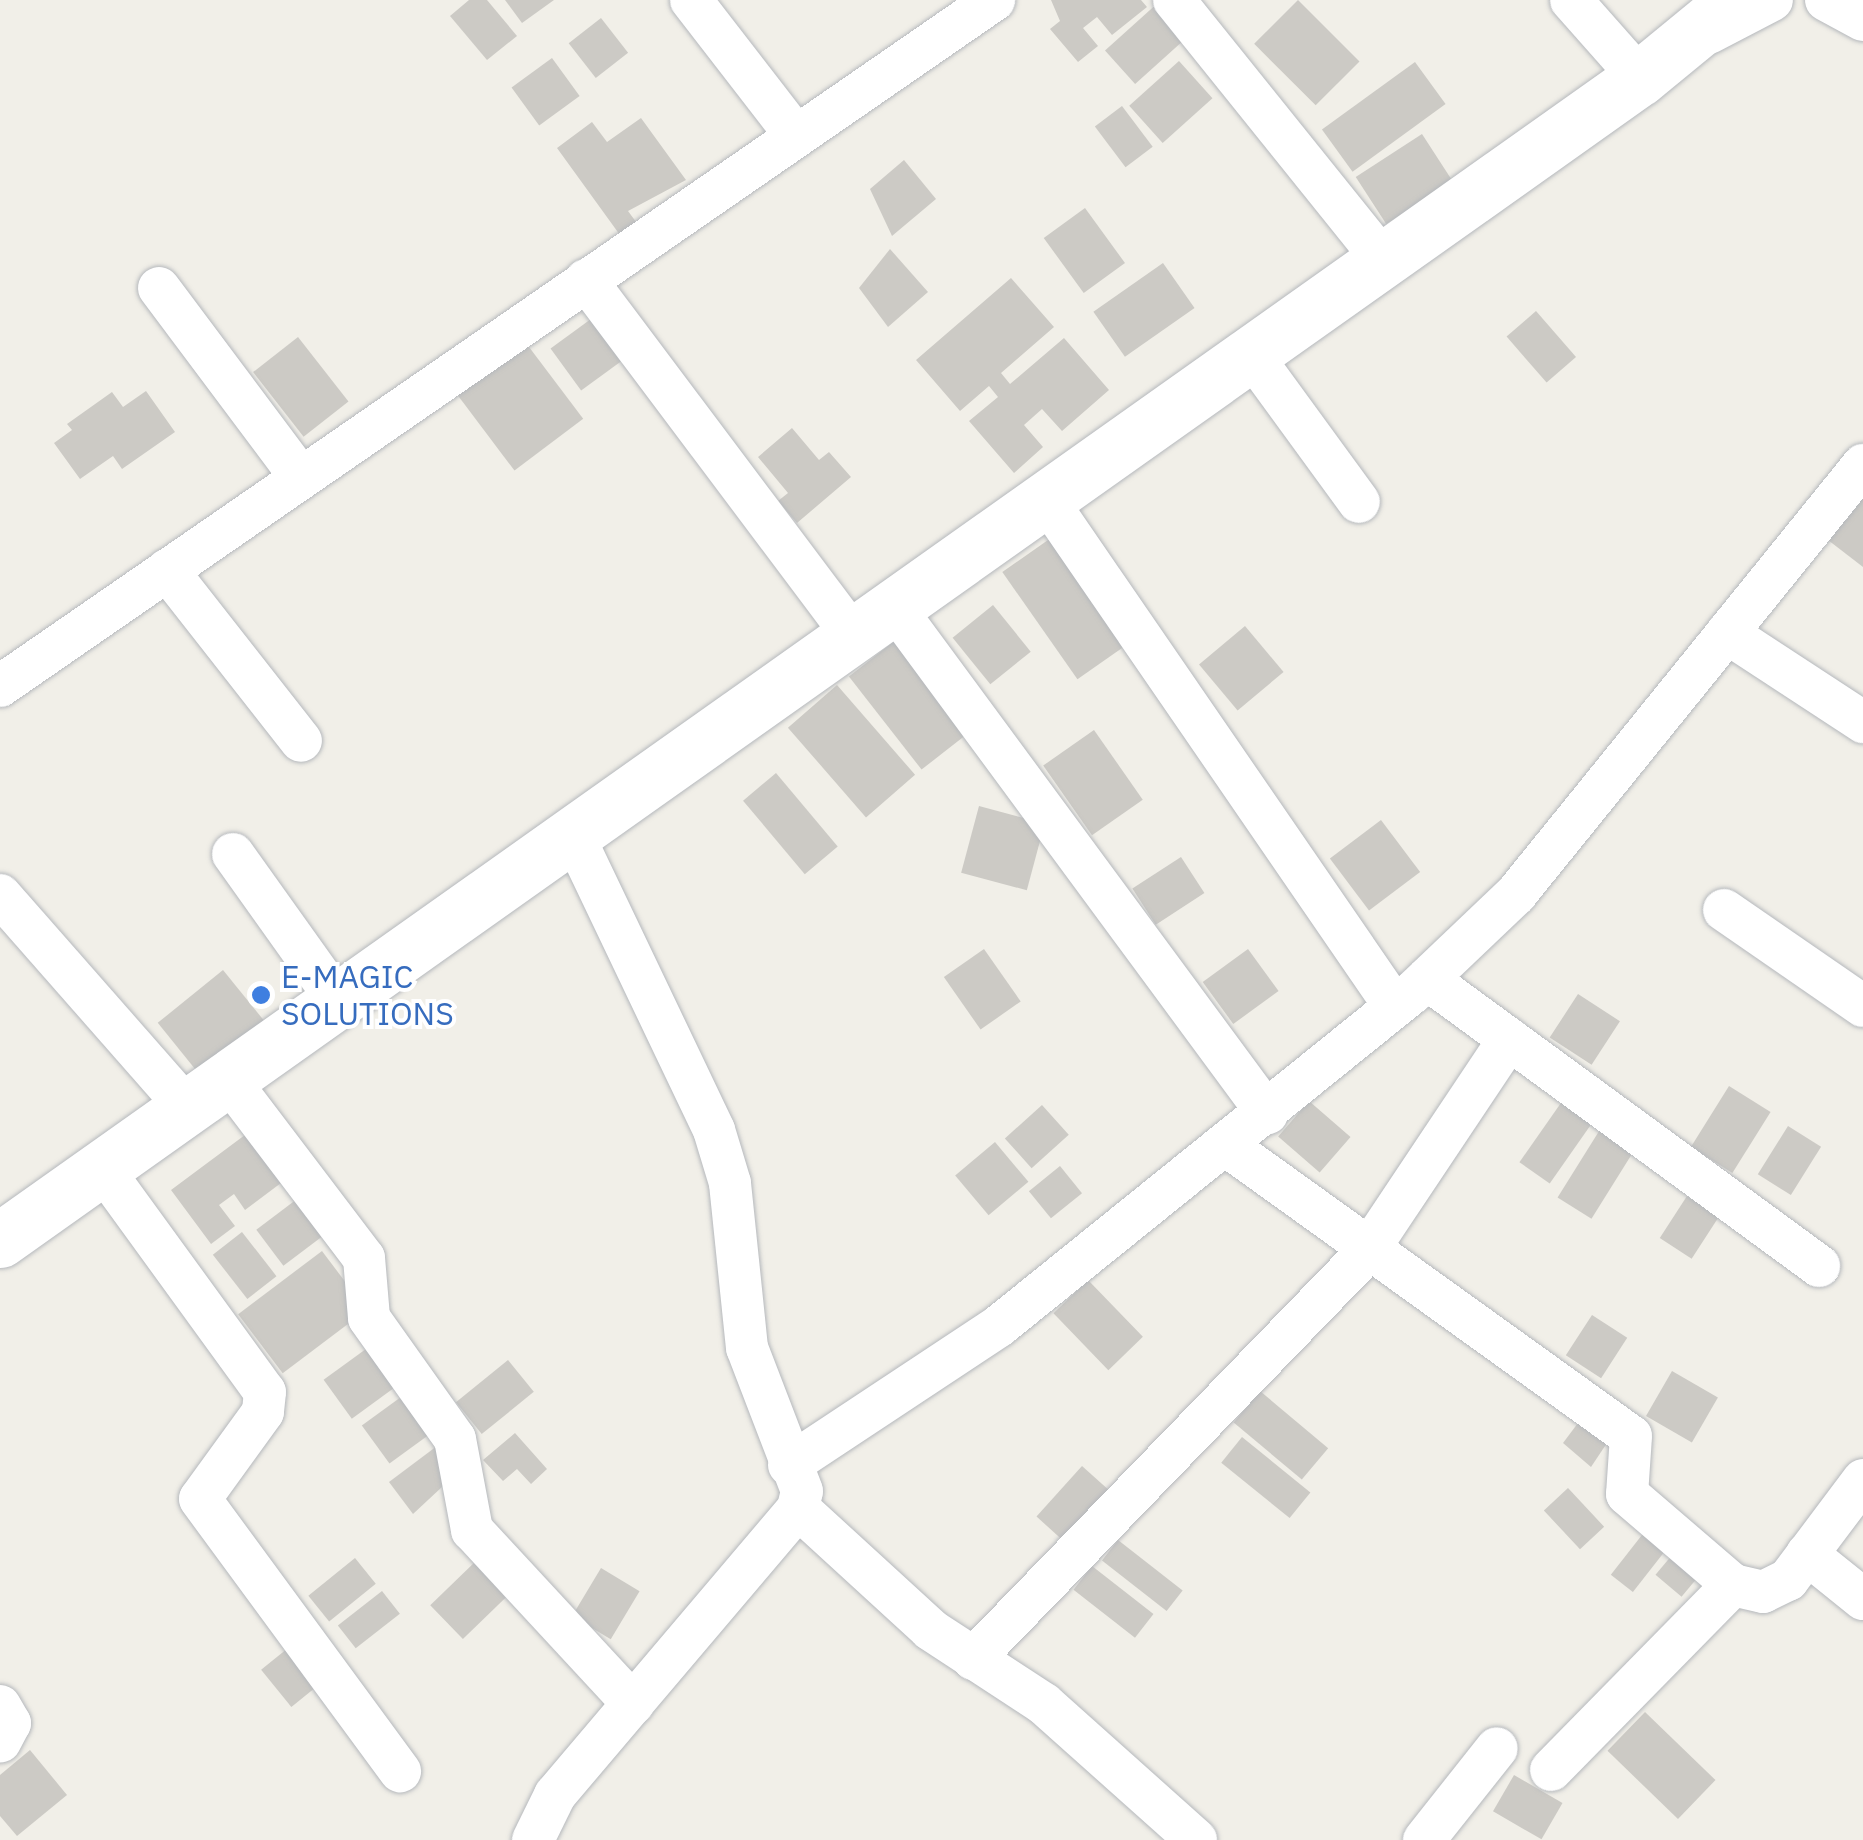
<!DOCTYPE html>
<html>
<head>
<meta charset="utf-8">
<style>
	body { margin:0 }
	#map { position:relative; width:1863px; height:1840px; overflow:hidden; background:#f1efe8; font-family:"IBM Plex Sans",sans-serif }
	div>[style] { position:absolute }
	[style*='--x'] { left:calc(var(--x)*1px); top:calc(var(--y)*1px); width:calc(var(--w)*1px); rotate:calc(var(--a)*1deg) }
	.building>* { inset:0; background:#cccac5; transform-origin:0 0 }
	.roads { filter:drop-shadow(0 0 2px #b5b8bc) drop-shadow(0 0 2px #b5b8bc) }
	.minor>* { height:42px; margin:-21px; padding:0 21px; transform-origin:21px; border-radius:21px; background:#fff }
	.secondary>* { height:55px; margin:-27.5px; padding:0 27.5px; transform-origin:27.5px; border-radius:27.5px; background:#fff }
	.dots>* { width:28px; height:28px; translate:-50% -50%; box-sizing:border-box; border:5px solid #fff; border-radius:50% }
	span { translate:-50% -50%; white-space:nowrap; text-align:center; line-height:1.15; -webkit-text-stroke:8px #fff; paint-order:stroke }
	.shop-label { font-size:32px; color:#366cbe }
	.left { translate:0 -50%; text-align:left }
</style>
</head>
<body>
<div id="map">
	<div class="building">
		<i style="clip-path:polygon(469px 0,487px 0,517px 36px,487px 60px,450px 16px)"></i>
		<i style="clip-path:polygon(505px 0,554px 0,522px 23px)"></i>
		<i style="clip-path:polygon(1051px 0,1141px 0,1147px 7px,1112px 35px,1097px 17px,1083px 28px,1098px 46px,1078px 62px,1050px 29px,1060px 21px)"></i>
		<i style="left:1298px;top:0;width:87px;height:62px;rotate:45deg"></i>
		<i style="left:1160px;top:1px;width:45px;height:74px;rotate:48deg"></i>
		<i style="left:601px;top:18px;width:44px;height:41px;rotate:52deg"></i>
		<i style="left:552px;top:58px;width:47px;height:50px;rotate:54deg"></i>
		<i style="left:1179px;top:61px;width:50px;height:67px;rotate:48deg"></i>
		<i style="left:1415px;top:62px;width:52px;height:115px;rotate:54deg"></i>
		<i style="left:1122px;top:106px;width:51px;height:34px;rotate:53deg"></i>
		<i style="clip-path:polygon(641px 118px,686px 180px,628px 211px,642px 230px,625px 242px,557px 148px,592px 122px,607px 142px)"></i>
		<i style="left:1422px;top:134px;width:56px;height:79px;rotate:57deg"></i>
		<i style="clip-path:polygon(904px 160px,936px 199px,892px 236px,870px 189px)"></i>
		<i style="left:1085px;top:208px;width:68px;height:51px;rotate:54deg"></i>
		<i style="clip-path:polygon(890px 249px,928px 292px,888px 327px,859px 288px)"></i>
		<i style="left:1163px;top:263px;width:55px;height:85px;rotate:55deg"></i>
		<i style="clip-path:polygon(1011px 278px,1054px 327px,1001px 373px,1010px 384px,1064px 338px,1109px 390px,1062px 431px,1042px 409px,1024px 425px,1043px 447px,1014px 473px,969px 421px,998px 397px,989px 386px,960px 411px,916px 360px)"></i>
		<i style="left:1536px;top:311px;width:61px;height:39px;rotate:49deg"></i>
		<i style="left:591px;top:319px;width:52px;height:50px;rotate:54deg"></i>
		<i style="left:298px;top:337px;width:82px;height:57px;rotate:52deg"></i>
		<i style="left:523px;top:339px;width:100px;height:86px;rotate:53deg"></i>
		<i style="clip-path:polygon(146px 391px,175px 432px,122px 469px,113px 456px,80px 479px,54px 443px,72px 430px,67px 424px,112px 392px,123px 407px)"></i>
		<i style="clip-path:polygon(792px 428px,819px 460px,829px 452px,851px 477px,797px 523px,778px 501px,788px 493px,758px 457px)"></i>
		<i style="clip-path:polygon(1863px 496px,1863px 567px,1828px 540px)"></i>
		<i style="left:1058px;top:533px;width:131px;height:68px;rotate:55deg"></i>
		<i style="left:993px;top:605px;width:60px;height:52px;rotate:51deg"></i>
		<i style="left:1245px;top:626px;width:60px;height:60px;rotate:50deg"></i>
		<i style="left:897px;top:639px;width:118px;height:61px;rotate:52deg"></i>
		<i style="left:837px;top:685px;width:119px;height:65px;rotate:49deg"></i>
		<i style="left:1094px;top:730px;width:85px;height:62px;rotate:55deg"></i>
		<i style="left:776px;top:773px;width:96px;height:43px;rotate:50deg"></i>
		<i style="left:979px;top:806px;width:68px;height:69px;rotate:15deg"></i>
		<i style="left:1381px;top:820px;width:65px;height:64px;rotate:53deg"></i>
		<i style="left:1181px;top:857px;width:43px;height:58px;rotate:57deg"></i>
		<i style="left:984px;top:949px;width:64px;height:49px;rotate:55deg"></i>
		<i style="left:1248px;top:949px;width:52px;height:56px;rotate:54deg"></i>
		<i style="left:223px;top:970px;width:67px;height:84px;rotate:51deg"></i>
		<i style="left:1578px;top:994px;width:50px;height:52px;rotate:33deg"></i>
		<i style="left:1729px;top:1086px;width:49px;height:72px;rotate:32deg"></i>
		<i style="left:1563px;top:1100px;width:37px;height:76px;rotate:35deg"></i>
		<i style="left:1309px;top:1101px;width:55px;height:47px;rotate:41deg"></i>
		<i style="left:1042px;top:1105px;width:40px;height:50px;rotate:48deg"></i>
		<i style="left:1788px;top:1126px;width:39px;height:57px;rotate:32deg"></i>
		<i style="left:1601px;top:1128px;width:40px;height:82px;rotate:32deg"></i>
		<i style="clip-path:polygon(253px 1129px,289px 1177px,245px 1210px,234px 1194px,219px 1205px,235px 1226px,211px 1244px,171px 1190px)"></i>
		<i style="left:995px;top:1142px;width:52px;height:52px;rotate:50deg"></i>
		<i style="left:1060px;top:1166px;width:35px;height:40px;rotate:51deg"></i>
		<i style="left:305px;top:1193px;width:45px;height:61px;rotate:53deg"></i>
		<i style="left:1687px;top:1196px;width:38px;height:50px;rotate:33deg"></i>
		<i style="left:242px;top:1232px;width:56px;height:37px;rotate:52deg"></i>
		<i style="left:322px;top:1251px;width:74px;height:105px;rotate:53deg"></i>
		<i style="left:1088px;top:1280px;width:79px;height:48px;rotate:46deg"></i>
		<i style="left:1592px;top:1315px;width:42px;height:48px;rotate:33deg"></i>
		<i style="left:377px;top:1341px;width:48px;height:66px;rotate:54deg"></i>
		<i style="left:508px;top:1360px;width:41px;height:67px;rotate:51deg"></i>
		<i style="left:1672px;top:1371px;width:53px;height:52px;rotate:30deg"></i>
		<i style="left:412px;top:1389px;width:47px;height:62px;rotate:54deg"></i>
		<i style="left:1260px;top:1391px;width:89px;height:41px;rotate:40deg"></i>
		<i style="clip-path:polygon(1581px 1419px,1611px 1437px,1591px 1467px,1563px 1443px)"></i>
		<i style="clip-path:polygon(515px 1433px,547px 1469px,531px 1484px,517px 1469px,503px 1481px,483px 1460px)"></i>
		<i style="left:1242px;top:1437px;width:88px;height:33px;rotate:39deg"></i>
		<i style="clip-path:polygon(437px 1446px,457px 1473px,413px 1514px,389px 1482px)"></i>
		<i style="left:1082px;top:1466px;width:45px;height:68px;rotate:42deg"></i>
		<i style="left:1568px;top:1488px;width:53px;height:33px;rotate:47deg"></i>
		<i style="left:1649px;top:1526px;width:28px;height:62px;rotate:38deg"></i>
		<i style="left:1118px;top:1540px;width:82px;height:26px;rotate:38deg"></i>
		<i style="left:1678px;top:1548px;width:34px;height:35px;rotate:40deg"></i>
		<i style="left:355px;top:1558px;width:33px;height:60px;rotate:51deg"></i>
		<i style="left:477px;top:1560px;width:47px;height:65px;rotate:46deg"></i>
		<i style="left:1092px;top:1566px;width:78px;height:30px;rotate:38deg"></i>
		<i style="left:601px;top:1568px;width:45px;height:56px;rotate:31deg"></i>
		<i style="left:382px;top:1591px;width:29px;height:56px;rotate:52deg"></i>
		<i style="left:293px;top:1644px;width:48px;height:41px;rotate:51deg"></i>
		<i style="left:1645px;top:1712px;width:98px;height:54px;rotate:44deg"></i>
		<i style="clip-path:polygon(30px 1750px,67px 1795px,17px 1836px,0 1816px,0 1775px)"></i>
		<i style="left:1514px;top:1775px;width:56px;height:42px;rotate:30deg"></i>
	</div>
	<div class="roads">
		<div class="minor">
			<i style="--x:691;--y:0;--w:172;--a:52.3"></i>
			<i style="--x:1174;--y:0;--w:334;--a:51.2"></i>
			<i style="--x:1571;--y:0;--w:104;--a:48.5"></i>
			<i style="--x:1826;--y:0;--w:42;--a:28.4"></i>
			<i style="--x:1709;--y:33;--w:71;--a:-27.6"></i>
			<i style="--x:586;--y:280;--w:445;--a:53.1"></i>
			<i style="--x:159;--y:288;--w:237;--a:53.2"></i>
			<i style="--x:1251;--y:354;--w:183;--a:53.9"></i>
			<i style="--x:1046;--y:499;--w:616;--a:55.51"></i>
			<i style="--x:167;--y:570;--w:217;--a:51.9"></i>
			<i style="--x:894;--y:607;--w:629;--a:53.6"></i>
			<i style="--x:1727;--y:633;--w:163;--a:33.2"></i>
			<i style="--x:0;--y:686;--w:1208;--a:-34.61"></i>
			<i style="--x:233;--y:854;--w:181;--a:54.5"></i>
			<i style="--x:0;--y:895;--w:283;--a:48.7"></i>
			<i style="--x:1724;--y:910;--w:169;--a:34.6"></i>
			<i style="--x:1427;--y:979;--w:486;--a:36.2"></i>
			<i style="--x:228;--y:1079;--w:225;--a:52.8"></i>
			<i style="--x:364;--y:1258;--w:60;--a:85.2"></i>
			<i style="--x:369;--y:1318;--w:148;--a:54.6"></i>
			<i style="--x:455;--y:1439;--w:93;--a:79.4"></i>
			<i style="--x:472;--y:1530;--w:237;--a:47.2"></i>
			<i style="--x:1227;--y:1146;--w:497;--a:35.7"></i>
			<i style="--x:1631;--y:1436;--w:58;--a:93.9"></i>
			<i style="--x:1627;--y:1494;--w:140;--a:40.6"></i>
			<i style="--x:1733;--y:1585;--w:31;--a:13"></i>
			<i style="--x:1763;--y:1592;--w:28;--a:-26"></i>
			<i style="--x:1788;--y:1580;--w:125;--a:-53.1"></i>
			<i style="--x:102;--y:1168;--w:277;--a:54"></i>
			<i style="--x:265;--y:1392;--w:20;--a:96"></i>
			<i style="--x:263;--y:1412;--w:107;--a:125.9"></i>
			<i style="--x:200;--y:1499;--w:338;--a:53.7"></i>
			<i style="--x:789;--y:1465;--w:252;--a:-33.5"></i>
			<i style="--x:999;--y:1326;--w:531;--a:-38.88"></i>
			<i style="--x:1412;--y:993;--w:144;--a:-43.6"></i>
			<i style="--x:1516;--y:894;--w:552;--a:-51.03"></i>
			<i style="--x:798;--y:1508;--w:180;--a:42.5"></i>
			<i style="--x:931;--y:1630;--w:135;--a:33.2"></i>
			<i style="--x:1044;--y:1704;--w:204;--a:41.8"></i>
			<i style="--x:1807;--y:1554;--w:72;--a:38.8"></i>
			<i style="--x:973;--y:1659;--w:566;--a:-45.93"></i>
			<i style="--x:1367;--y:1252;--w:256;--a:-56.3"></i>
			<i style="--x:0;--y:1706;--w:20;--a:60"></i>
			<i style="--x:10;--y:1723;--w:21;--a:118"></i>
			<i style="--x:1551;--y:1770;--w:260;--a:-45.5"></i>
			<i style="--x:533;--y:1840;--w:50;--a:-63.9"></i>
			<i style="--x:555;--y:1795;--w:376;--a:-49.7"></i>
			<i style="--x:798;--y:1508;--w:17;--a:-77"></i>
			<i style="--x:802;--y:1491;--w:153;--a:-111"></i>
			<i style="--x:747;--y:1348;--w:166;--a:-95.9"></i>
			<i style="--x:730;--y:1183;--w:55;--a:-106.8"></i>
			<i style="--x:714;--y:1130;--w:328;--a:-115.5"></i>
			<i style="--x:1424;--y:1840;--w:117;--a:-51.6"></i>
		</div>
		<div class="secondary">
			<i style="--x:0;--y:1240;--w:2010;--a:-35.32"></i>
			<i style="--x:1640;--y:78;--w:123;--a:-39.4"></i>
		</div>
	</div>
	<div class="dots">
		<i style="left:261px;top:995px;background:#3f7fe0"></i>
	</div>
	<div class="shop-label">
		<span class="left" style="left:281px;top:995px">E-MAGIC<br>SOLUTIONS</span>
	</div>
</div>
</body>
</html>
